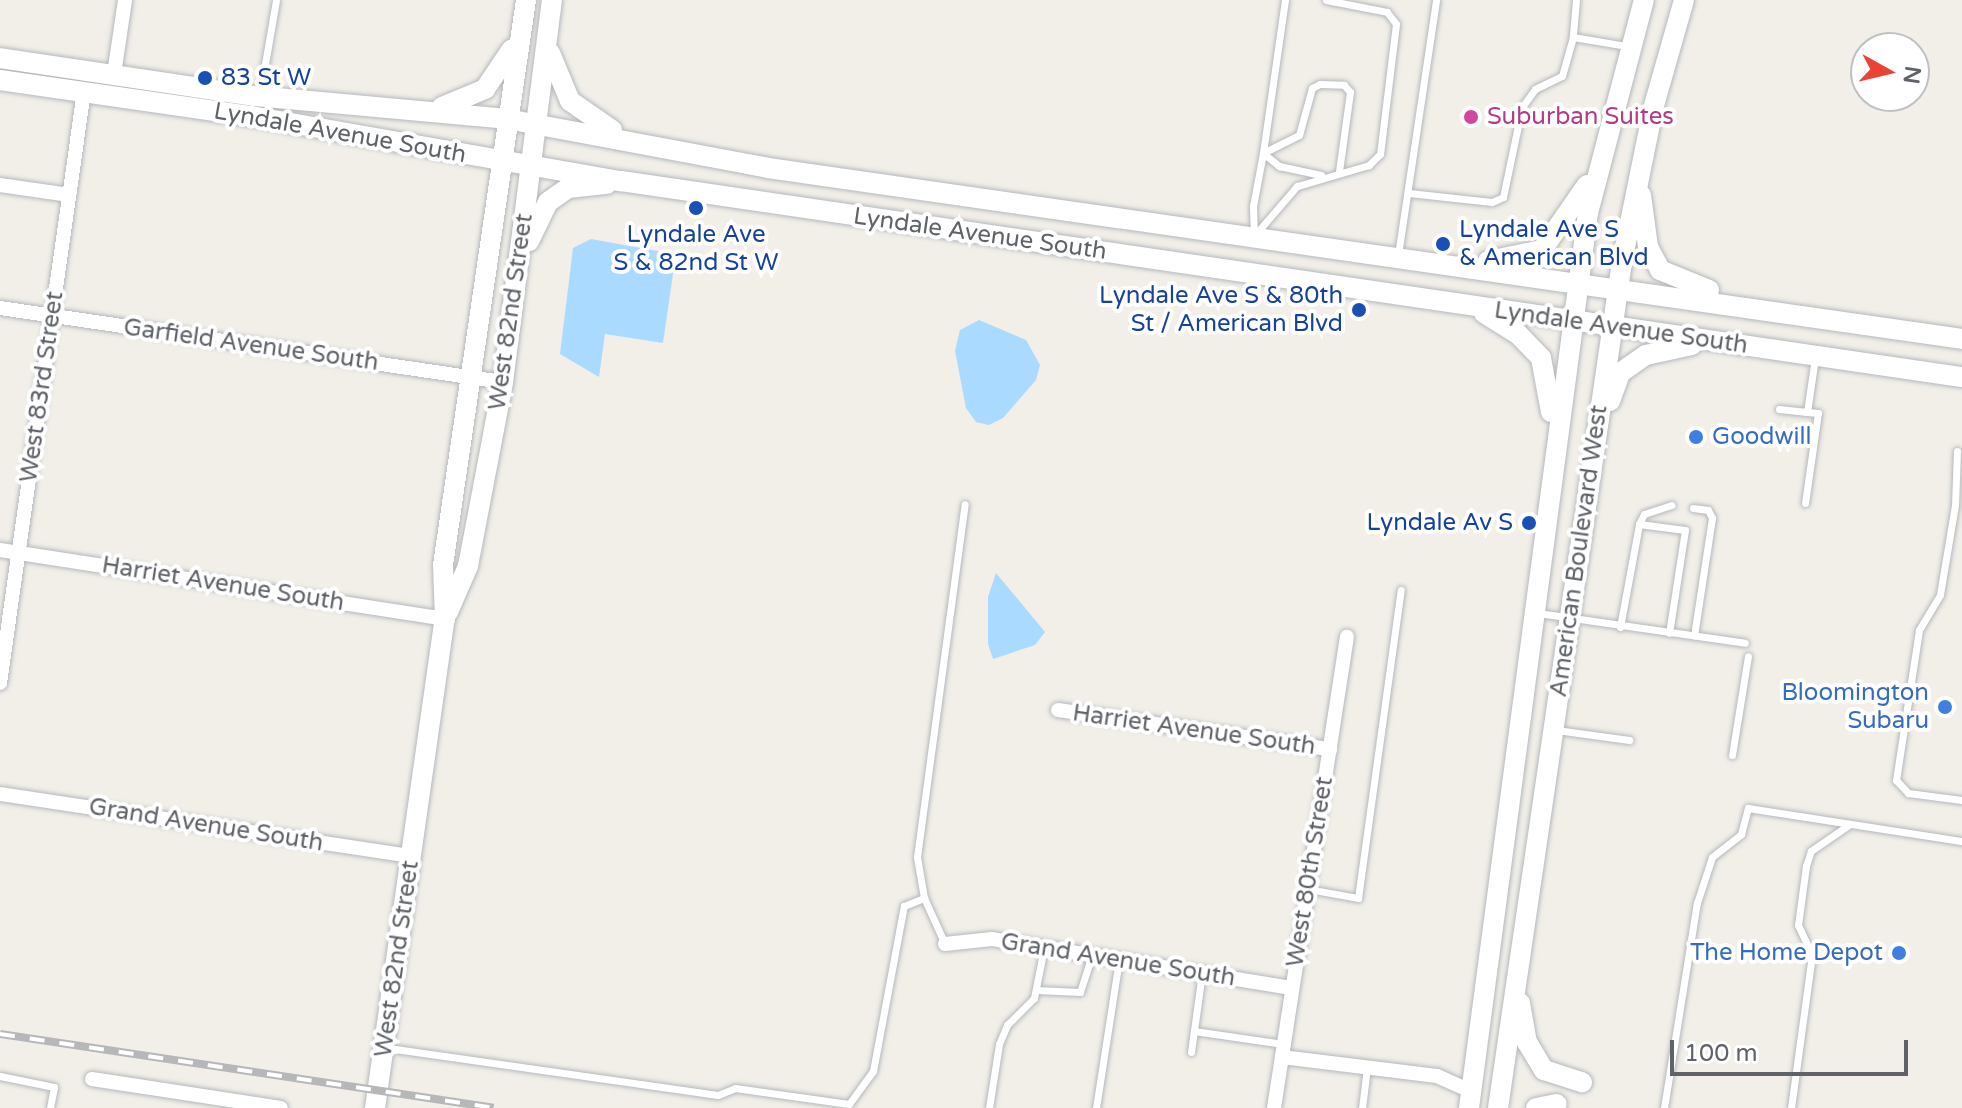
<!DOCTYPE html>
<html>
<head>
<meta charset="utf-8">
<style>
	body { margin:0 }
	#map { position:relative; width:1962px; height:1108px; overflow:hidden; background:#f1efe8; font-family:"Varela Round",sans-serif }
	div>[style] { position:absolute }
	[style*='--x'] { left:calc(var(--x)*1px); top:calc(var(--y)*1px); width:calc(var(--w)*1px); rotate:calc(var(--a)*1deg) }
	.water>* { inset:0; background:#aadaff }
	.roads { filter:drop-shadow(0 0 2px #b5b8bc) drop-shadow(0 0 2px #b5b8bc) }
	.lane>* { height:7px; margin:-3.5px; padding:0 3.5px; transform-origin:3.5px; border-radius:3.5px; background:#fff }
	.street>* { height:14px; margin:-7px; padding:0 7px; transform-origin:7px; border-radius:7px; background:#fff }
	.secondary>* { height:20px; margin:-10px; padding:0 10px; transform-origin:10px; border-radius:10px; background:#fff }
	.rail>* { height:8px; margin-top:-4px; transform-origin:0; background:repeating-linear-gradient(90deg,#fff 0 15px,#b6b7b8 0 30px); box-sizing:border-box; border-block:2px solid #b6b7b8 }
	.dots>* { width:22px; height:22px; translate:-50% -50%; box-sizing:border-box; border:4px solid #fff; border-radius:50% }
	span { translate:-50% -50%; white-space:nowrap; text-align:center; line-height:1.15; -webkit-text-stroke:8px #fff; paint-order:stroke }
	.transit-label { font-size:24px; color:#164399 }
	.left { translate:0 -50%; text-align:left }
	.right { translate:-100% -50%; text-align:right }
	.hotel-label { font-size:24px; color:#b23c85 }
	.street-label { font-size:24px; color:#5f6368 }
	.shop-label { font-size:24px; color:#366cbe }
	.north { position:absolute; left:1850px; top:32px; width:80px; height:80px; box-sizing:border-box; background:#fff; border:2px solid #bfc1c3; border-radius:50%; rotate:98deg; font-size:22px; font-weight:700; line-height:32px; text-align:center; color:#5f6368 }
	.north::after { content:''; display:block; margin:auto; width:28px; height:36px; background:#ea4335; clip-path:polygon(50% 0,100% 100%,50% 72%,0 100%) }
	.scale { position:absolute; left:1670px; top:1040px; width:238px; height:36px; box-sizing:border-box; border:4px solid #5f6368; border-top:0; padding-left:10px; font-size:24px; line-height:28px; white-space:nowrap; color:#5f6368; -webkit-text-stroke:6px #fff; paint-order:stroke }
</style>
</head>
<body>
<div id="map">
	<div class="water">
		<i style="clip-path:polygon(591px 239px,668px 253px,674px 267px,663px 343px,605px 334px,599px 377px,560px 354px,573px 248px)"></i>
		<i style="clip-path:polygon(979px 320px,1026px 340px,1040px 365px,1036px 380px,1003px 418px,989px 425px,976px 422px,966px 408px,955px 351px,960px 330px)"></i>
		<i style="clip-path:polygon(996px 573px,1045px 632px,1035px 645px,993px 659px,988px 644px,988px 597px)"></i>
	</div>
	<div class="roads">
		<div class="lane">
			<i style="--x:1285;--y:0;--w:155;--a:98.2"></i>
			<i style="--x:1263;--y:153;--w:21;--a:39"></i>
			<i style="--x:1279;--y:166;--w:43;--a:12.1"></i>
			<i style="--x:1326;--y:0;--w:62;--a:11.1"></i>
			<i style="--x:1387;--y:12;--w:15;--a:53"></i>
			<i style="--x:1396;--y:24;--w:131;--a:97"></i>
			<i style="--x:1380;--y:154;--w:16;--a:135"></i>
			<i style="--x:1369;--y:165;--w:75;--a:163.7"></i>
			<i style="--x:1297;--y:186;--w:66;--a:130.7"></i>
			<i style="--x:1254;--y:236;--w:30;--a:-92"></i>
			<i style="--x:1253;--y:206;--w:54;--a:-79.3"></i>
			<i style="--x:1263;--y:153;--w:40;--a:-26.6"></i>
			<i style="--x:1299;--y:135;--w:49;--a:-74.5"></i>
			<i style="--x:1312;--y:88;--w:9;--a:-27"></i>
			<i style="--x:1320;--y:84;--w:24;--a:2"></i>
			<i style="--x:1344;--y:85;--w:9;--a:49"></i>
			<i style="--x:1350;--y:92;--w:80;--a:97.9"></i>
			<i style="--x:1576;--y:0;--w:37;--a:95"></i>
			<i style="--x:1573;--y:37;--w:55;--a:9.5"></i>
			<i style="--x:260;--y:93;--w:94;--a:-80.2"></i>
			<i style="--x:1409;--y:193;--w:83;--a:6.2"></i>
			<i style="--x:1492;--y:202;--w:12;--a:-24"></i>
			<i style="--x:1503;--y:197;--w:92;--a:-78.1"></i>
			<i style="--x:1522;--y:107;--w:22;--a:-54"></i>
			<i style="--x:1535;--y:89;--w:30;--a:-26"></i>
			<i style="--x:1562;--y:76;--w:41;--a:-74.2"></i>
			<i style="--x:1398;--y:255;--w:258;--a:-81.5"></i>
			<i style="--x:1779;--y:409;--w:28;--a:6"></i>
			<i style="--x:1807;--y:412;--w:55;--a:-81.6"></i>
			<i style="--x:1957;--y:451;--w:54;--a:92.1"></i>
			<i style="--x:1955;--y:505;--w:91;--a:99.5"></i>
			<i style="--x:1940;--y:595;--w:41;--a:121"></i>
			<i style="--x:1919;--y:630;--w:152;--a:98.7"></i>
			<i style="--x:1896;--y:780;--w:18;--a:47"></i>
			<i style="--x:1908;--y:793;--w:54;--a:7.4"></i>
			<i style="--x:1805;--y:503;--w:91;--a:-81.8"></i>
			<i style="--x:1818;--y:413;--w:11;--a:-175"></i>
			<i style="--x:1693;--y:508;--w:15;--a:8"></i>
			<i style="--x:1708;--y:510;--w:9;--a:63"></i>
			<i style="--x:1712;--y:518;--w:119;--a:98.7"></i>
			<i style="--x:1639;--y:524;--w:46;--a:7.4"></i>
			<i style="--x:1685;--y:530;--w:104;--a:98.8"></i>
			<i style="--x:1538;--y:613;--w:209;--a:8.2"></i>
			<i style="--x:1620;--y:627;--w:105;--a:-79.5"></i>
			<i style="--x:1639;--y:524;--w:11;--a:-63"></i>
			<i style="--x:1644;--y:514;--w:29;--a:-18"></i>
			<i style="--x:1556;--y:730;--w:74;--a:7.8"></i>
			<i style="--x:1732;--y:755;--w:100;--a:-80.8"></i>
			<i style="--x:1308;--y:889;--w:51;--a:10.2"></i>
			<i style="--x:1358;--y:898;--w:311;--a:-82.1"></i>
			<i style="--x:945;--y:944;--w:51;--a:-114.5"></i>
			<i style="--x:924;--y:898;--w:42;--a:-99.7"></i>
			<i style="--x:917;--y:857;--w:356;--a:-82.3"></i>
			<i style="--x:1036;--y:990;--w:44;--a:2.6"></i>
			<i style="--x:1080;--y:992;--w:38;--a:-72"></i>
			<i style="--x:1194;--y:1031;--w:90;--a:8.3"></i>
			<i style="--x:388;--y:1048;--w:333;--a:8.1"></i>
			<i style="--x:718;--y:1095;--w:18;--a:-22"></i>
			<i style="--x:735;--y:1088;--w:115;--a:8"></i>
			<i style="--x:849;--y:1104;--w:41;--a:-54"></i>
			<i style="--x:873;--y:1071;--w:168;--a:-79.4"></i>
			<i style="--x:904;--y:906;--w:22;--a:-22"></i>
			<i style="--x:1191;--y:1052;--w:80;--a:-82.1"></i>
			<i style="--x:0;--y:1076;--w:55;--a:11.5"></i>
			<i style="--x:54;--y:1087;--w:21;--a:101"></i>
			<i style="--x:989;--y:1108;--w:65;--a:-81.1"></i>
			<i style="--x:999;--y:1044;--w:21;--a:-67"></i>
			<i style="--x:1007;--y:1025;--w:38;--a:-45"></i>
			<i style="--x:1034;--y:998;--w:51;--a:-78.7"></i>
			<i style="--x:1096;--y:1108;--w:150;--a:-81.2"></i>
			<i style="--x:1362;--y:1108;--w:41;--a:-83"></i>
			<i style="--x:1664;--y:1108;--w:208;--a:-80.9"></i>
			<i style="--x:1697;--y:903;--w:48;--a:-71.9"></i>
			<i style="--x:1712;--y:857;--w:37;--a:-38"></i>
			<i style="--x:1741;--y:834;--w:27;--a:-75"></i>
			<i style="--x:1748;--y:808;--w:217;--a:8.8"></i>
			<i style="--x:1791;--y:1108;--w:154;--a:-82.2"></i>
			<i style="--x:1812;--y:955;--w:33;--a:-115"></i>
			<i style="--x:1798;--y:925;--w:60;--a:-82.3"></i>
			<i style="--x:1806;--y:866;--w:16;--a:-72"></i>
			<i style="--x:1811;--y:851;--w:47;--a:-34.7"></i>
		</div>
		<div class="street">
			<i style="--x:114;--y:74;--w:75;--a:-81.5"></i>
			<i style="--x:0;--y:185;--w:70;--a:8.2"></i>
			<i style="--x:0;--y:308;--w:508;--a:8.37"></i>
			<i style="--x:0;--y:550;--w:450;--a:8.8"></i>
			<i style="--x:0;--y:683;--w:598;--a:-81.92"></i>
			<i style="--x:1058;--y:710;--w:275;--a:8.2"></i>
			<i style="--x:0;--y:794;--w:417;--a:8.6"></i>
			<i style="--x:945;--y:944;--w:47;--a:-6.1"></i>
			<i style="--x:992;--y:939;--w:304;--a:9.3"></i>
			<i style="--x:1282;--y:1057;--w:156;--a:7"></i>
			<i style="--x:1437;--y:1076;--w:37;--a:24"></i>
			<i style="--x:92;--y:1079;--w:191;--a:8.7"></i>
			<i style="--x:1274;--y:1108;--w:477;--a:-81.2"></i>
		</div>
		<div class="secondary">
			<i style="--x:550;--y:53;--w:52;--a:67.4"></i>
			<i style="--x:570;--y:101;--w:51;--a:34.6"></i>
			<i style="--x:0;--y:58;--w:258;--a:8.5"></i>
			<i style="--x:255;--y:96;--w:253;--a:5.2"></i>
			<i style="--x:507;--y:119;--w:266;--a:10.6"></i>
			<i style="--x:768;--y:168;--w:1206;--a:8.15"></i>
			<i style="--x:0;--y:80;--w:254;--a:8.2"></i>
			<i style="--x:251;--y:116;--w:376;--a:10"></i>
			<i style="--x:621;--y:181;--w:1355;--a:8.32"></i>
			<i style="--x:442;--y:107;--w:47;--a:-22.7"></i>
			<i style="--x:485;--y:89;--w:48;--a:-56"></i>
			<i style="--x:1641;--y:195;--w:52;--a:82.3"></i>
			<i style="--x:1648;--y:247;--w:26;--a:62"></i>
			<i style="--x:1660;--y:270;--w:53;--a:22.2"></i>
			<i style="--x:529;--y:241;--w:43;--a:-64"></i>
			<i style="--x:548;--y:202;--w:24;--a:-35"></i>
			<i style="--x:568;--y:188;--w:39;--a:-6"></i>
			<i style="--x:1488;--y:261;--w:55;--a:-11.5"></i>
			<i style="--x:1542;--y:250;--w:79;--a:-55.3"></i>
			<i style="--x:1484;--y:313;--w:40;--a:32"></i>
			<i style="--x:1518;--y:334;--w:33;--a:46"></i>
			<i style="--x:1541;--y:358;--w:55;--a:79.5"></i>
			<i style="--x:1610;--y:401;--w:30;--a:-70"></i>
			<i style="--x:1620;--y:373;--w:32;--a:-35"></i>
			<i style="--x:1646;--y:355;--w:47;--a:-12.3"></i>
			<i style="--x:448;--y:612;--w:50;--a:-66.5"></i>
			<i style="--x:468;--y:566;--w:187;--a:-79.2"></i>
			<i style="--x:503;--y:382;--w:385;--a:-82.7"></i>
			<i style="--x:1520;--y:1003;--w:40;--a:80"></i>
			<i style="--x:1527;--y:1042;--w:33;--a:59"></i>
			<i style="--x:1544;--y:1070;--w:40;--a:18"></i>
			<i style="--x:375;--y:1108;--w:494;--a:-81.9"></i>
			<i style="--x:445;--y:619;--w:54;--a:-92.1"></i>
			<i style="--x:443;--y:565;--w:571;--a:-81.64"></i>
			<i style="--x:1469;--y:1108;--w:903;--a:-82.43"></i>
			<i style="--x:1588;--y:213;--w:220;--a:-75.3"></i>
			<i style="--x:1498;--y:1108;--w:855;--a:-81.66"></i>
			<i style="--x:1622;--y:262;--w:156;--a:-78.5"></i>
			<i style="--x:1653;--y:109;--w:113;--a:-74.1"></i>
			<i style="--x:1536;--y:1108;--w:21;--a:-11"></i>
		</div>
	</div>
	<div class="rail">
		<i style="--x:0;--y:1034;--w:499;--a:8.5"></i>
	</div>
	<div class="dots">
		<i style="left:205px;top:78px;background:#1a4fb4"></i>
		<i style="left:1471px;top:117px;background:#d1479c"></i>
		<i style="left:696px;top:208px;background:#1a4fb4"></i>
		<i style="left:1443px;top:244px;background:#1a4fb4"></i>
		<i style="left:1359px;top:310px;background:#1a4fb4"></i>
		<i style="left:1696px;top:437px;background:#3f7fe0"></i>
		<i style="left:1529px;top:523px;background:#1a4fb4"></i>
		<i style="left:1945px;top:707px;background:#3f7fe0"></i>
		<i style="left:1899px;top:953px;background:#3f7fe0"></i>
	</div>
	<div class="transit-label">
		<span class="left" style="left:221px;top:78px">83 St W</span>
		<span class="left" style="left:1459px;top:244px">Lyndale Ave S<br>&amp; American Blvd</span>
		<span style="left:696px;top:249px">Lyndale Ave<br>S &amp; 82nd St W</span>
		<span class="right" style="left:1343px;top:310px">Lyndale Ave S &amp; 80th<br>St / American Blvd</span>
		<span class="right" style="left:1513px;top:523px">Lyndale Av S</span>
	</div>
	<div class="hotel-label">
		<span class="left" style="left:1487px;top:117px">Suburban Suites</span>
	</div>
	<div class="street-label">
		<span style="left:340px;top:133px;rotate:10deg">Lyndale Avenue South</span>
		<span style="left:980px;top:234px;rotate:8deg">Lyndale Avenue South</span>
		<span style="left:511px;top:312px;rotate:-82deg">West 82nd Street</span>
		<span style="left:1621px;top:328px;rotate:8deg">Lyndale Avenue South</span>
		<span style="left:251px;top:345px;rotate:8deg">Garfield Avenue South</span>
		<span style="left:42px;top:387px;rotate:-82deg">West 83rd Street</span>
		<span style="left:1579px;top:551px;rotate:-82deg">American Boulevard West</span>
		<span style="left:223px;top:584px;rotate:9deg">Harriet Avenue South</span>
		<span style="left:1194px;top:730px;rotate:8deg">Harriet Avenue South</span>
		<span style="left:206px;top:825px;rotate:9deg">Grand Avenue South</span>
		<span style="left:1310px;top:872px;rotate:-81deg">West 80th Street</span>
		<span style="left:397px;top:959px;rotate:-82deg">West 82nd Street</span>
		<span style="left:1118px;top:960px;rotate:9deg">Grand Avenue South</span>
	</div>
	<div class="shop-label">
		<span class="left" style="left:1712px;top:437px">Goodwill</span>
		<span class="right" style="left:1929px;top:707px">Bloomington<br>Subaru</span>
		<span class="right" style="left:1883px;top:953px">The Home Depot</span>
	</div>
	<div class="north">N</div>
	<div class="scale">100 m</div>
</div>
</body>
</html>
